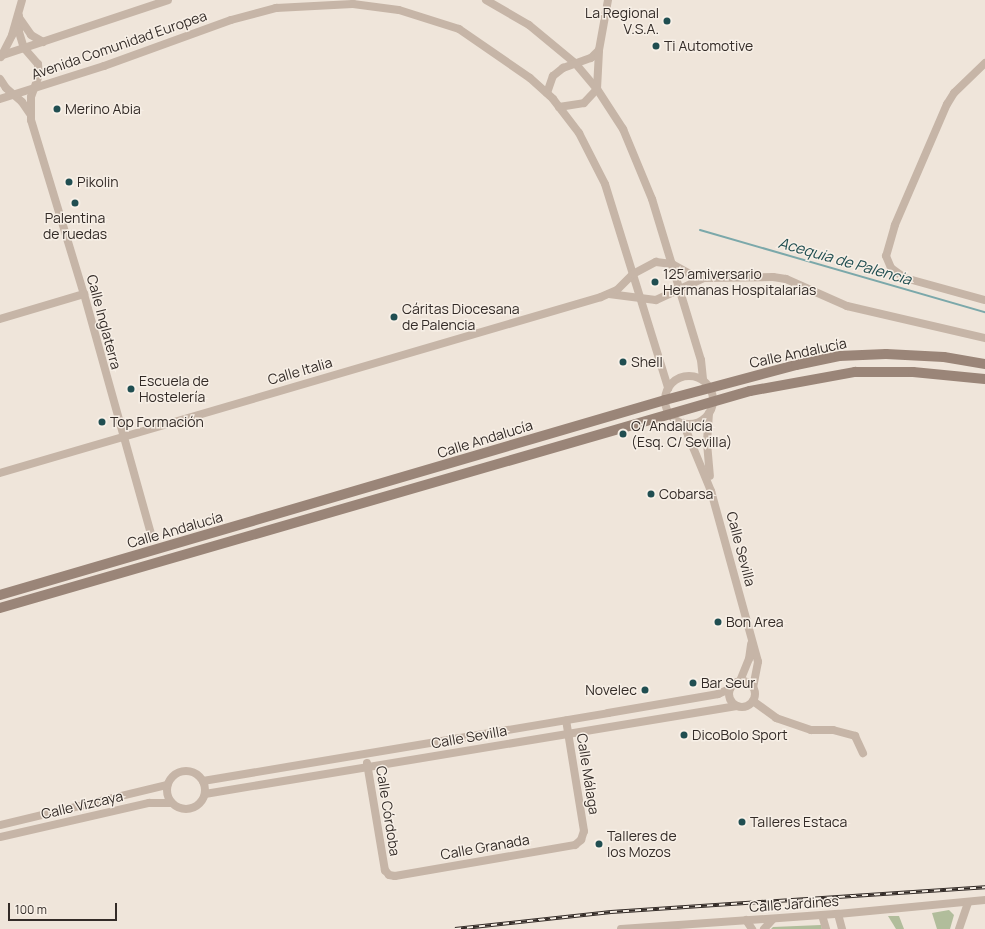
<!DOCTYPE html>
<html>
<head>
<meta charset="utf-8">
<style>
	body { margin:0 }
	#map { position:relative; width:985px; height:929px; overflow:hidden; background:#efe5da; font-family:Manrope,sans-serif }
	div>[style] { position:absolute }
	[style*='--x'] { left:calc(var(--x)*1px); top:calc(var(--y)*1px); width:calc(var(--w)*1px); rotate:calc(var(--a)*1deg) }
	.green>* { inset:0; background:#b1bd9b }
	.stream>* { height:2px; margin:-1px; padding:0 1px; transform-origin:1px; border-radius:1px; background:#7ba8aa }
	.minor>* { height:8px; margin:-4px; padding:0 4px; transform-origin:4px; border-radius:4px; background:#c6b5a7 }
	.minor>.ring { margin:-4px; padding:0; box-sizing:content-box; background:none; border:8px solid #c6b5a7; border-radius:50% }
	.secondary>* { height:10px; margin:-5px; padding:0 5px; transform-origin:5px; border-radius:5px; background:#9a8578 }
	.rail>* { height:3.5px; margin-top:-1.75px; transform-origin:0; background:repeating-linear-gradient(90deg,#f7efe6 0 6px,#332b27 0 12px); box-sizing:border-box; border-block:1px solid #332b27 }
	.dots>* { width:11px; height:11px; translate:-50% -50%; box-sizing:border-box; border:2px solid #f7efe6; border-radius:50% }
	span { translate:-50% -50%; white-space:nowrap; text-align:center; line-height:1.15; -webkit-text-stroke:3px #f7efe6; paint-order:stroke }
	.poi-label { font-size:14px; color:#332b27 }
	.right { translate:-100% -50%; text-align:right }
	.left { translate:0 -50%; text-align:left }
	.street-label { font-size:14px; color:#332b27 }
	.water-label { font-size:15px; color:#204e51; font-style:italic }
	.scale { position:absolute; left:8px; top:903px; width:109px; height:18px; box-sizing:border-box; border:2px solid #332b27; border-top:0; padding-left:5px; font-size:12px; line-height:14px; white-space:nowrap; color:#332b27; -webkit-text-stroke:3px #f7efe6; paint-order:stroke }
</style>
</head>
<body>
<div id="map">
	<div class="green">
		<i style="clip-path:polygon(949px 910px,954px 915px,950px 929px,937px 929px,932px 913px)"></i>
		<i style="clip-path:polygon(888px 916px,899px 916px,904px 929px,896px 929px)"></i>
		<i style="clip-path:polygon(821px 925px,822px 929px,771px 929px,773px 927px)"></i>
	</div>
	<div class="stream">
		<i style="--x:700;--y:230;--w:297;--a:16.1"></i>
	</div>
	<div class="minor">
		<i style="--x:486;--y:0;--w:50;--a:30.2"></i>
		<i style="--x:529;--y:25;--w:60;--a:39.6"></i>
		<i style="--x:575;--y:63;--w:34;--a:50"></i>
		<i style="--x:597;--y:89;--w:48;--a:57"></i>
		<i style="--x:623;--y:129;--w:76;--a:67.5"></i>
		<i style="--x:652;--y:199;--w:168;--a:73.1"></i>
		<i style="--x:701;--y:360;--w:20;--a:84"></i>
		<i style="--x:19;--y:16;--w:16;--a:90"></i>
		<i style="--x:19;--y:32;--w:17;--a:73"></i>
		<i style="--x:24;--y:48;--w:21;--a:49"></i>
		<i style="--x:38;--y:64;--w:11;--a:85"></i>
		<i style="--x:39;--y:75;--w:23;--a:110"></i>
		<i style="--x:31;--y:97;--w:23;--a:90"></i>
		<i style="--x:31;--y:120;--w:182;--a:73.1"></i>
		<i style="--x:84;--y:294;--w:253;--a:74.4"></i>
		<i style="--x:20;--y:19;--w:19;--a:55"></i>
		<i style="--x:31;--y:35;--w:14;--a:30"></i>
		<i style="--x:0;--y:56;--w:177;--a:-18.4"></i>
		<i style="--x:1;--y:57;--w:25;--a:-63"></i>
		<i style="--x:12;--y:35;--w:36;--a:-74"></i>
		<i style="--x:985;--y:63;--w:43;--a:135.9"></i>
		<i style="--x:954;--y:93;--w:13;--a:122"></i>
		<i style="--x:947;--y:104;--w:132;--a:113.3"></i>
		<i style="--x:895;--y:225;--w:32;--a:106"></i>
		<i style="--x:886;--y:256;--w:13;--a:67"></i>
		<i style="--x:891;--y:268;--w:17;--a:36"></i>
		<i style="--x:905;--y:278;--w:83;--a:15.4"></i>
		<i style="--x:0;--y:79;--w:11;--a:56"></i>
		<i style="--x:6;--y:88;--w:21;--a:41"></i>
		<i style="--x:22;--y:102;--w:14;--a:56"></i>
		<i style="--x:547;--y:93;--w:18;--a:-71"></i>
		<i style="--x:553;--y:76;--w:13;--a:-39"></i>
		<i style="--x:563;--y:68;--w:30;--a:-20"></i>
		<i style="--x:591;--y:58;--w:11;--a:-45"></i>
		<i style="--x:0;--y:99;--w:109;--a:-17.6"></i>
		<i style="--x:104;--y:66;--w:135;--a:-19.9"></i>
		<i style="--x:231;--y:20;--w:47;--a:-14.9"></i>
		<i style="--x:276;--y:8;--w:77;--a:-3"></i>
		<i style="--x:353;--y:4;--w:46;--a:7.4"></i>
		<i style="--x:399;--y:10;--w:63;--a:17.6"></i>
		<i style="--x:459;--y:29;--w:86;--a:34.6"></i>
		<i style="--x:530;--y:78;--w:31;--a:42"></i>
		<i style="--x:553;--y:99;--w:43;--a:52.6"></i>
		<i style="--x:579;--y:133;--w:57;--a:63"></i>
		<i style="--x:605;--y:184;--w:214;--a:72.8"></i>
		<i style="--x:559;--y:107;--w:25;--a:-9"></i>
		<i style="--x:584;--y:103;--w:19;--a:-47"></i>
		<i style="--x:597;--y:89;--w:39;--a:-87"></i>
		<i style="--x:599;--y:50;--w:51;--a:-79.8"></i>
		<i style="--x:609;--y:294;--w:47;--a:7.3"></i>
		<i style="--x:656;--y:300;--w:53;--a:-24.6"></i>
		<i style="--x:704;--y:278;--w:69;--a:-0.8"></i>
		<i style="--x:773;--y:277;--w:13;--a:9"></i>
		<i style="--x:786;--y:279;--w:67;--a:23.9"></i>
		<i style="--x:847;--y:306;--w:142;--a:13.1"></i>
		<i style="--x:0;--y:319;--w:88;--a:-16.6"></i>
		<i class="ring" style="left:665px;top:376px;width:40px;height:40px"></i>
		<i style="--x:709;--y:413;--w:30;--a:94"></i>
		<i style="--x:707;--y:443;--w:33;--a:85"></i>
		<i style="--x:683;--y:423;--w:74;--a:67.6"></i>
		<i style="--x:711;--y:491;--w:177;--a:74.6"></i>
		<i style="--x:758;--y:662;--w:25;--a:101"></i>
		<i style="--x:0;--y:473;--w:626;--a:-16.32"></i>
		<i style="--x:601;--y:297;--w:17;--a:-24"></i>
		<i style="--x:617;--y:290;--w:23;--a:-45"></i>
		<i style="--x:633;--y:274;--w:26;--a:-28"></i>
		<i style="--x:656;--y:262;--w:16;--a:7"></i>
		<i style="--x:672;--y:264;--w:18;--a:29"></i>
		<i style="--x:688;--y:273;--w:17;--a:17"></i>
		<i style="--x:740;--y:681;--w:24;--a:-68"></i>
		<i style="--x:749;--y:659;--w:15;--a:-82"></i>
		<i class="ring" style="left:729px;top:681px;width:18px;height:18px"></i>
		<i style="--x:753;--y:701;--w:29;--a:36"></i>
		<i style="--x:776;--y:718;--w:37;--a:19"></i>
		<i style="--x:811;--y:730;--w:22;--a:0"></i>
		<i style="--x:833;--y:730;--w:23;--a:15"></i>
		<i style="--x:855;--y:736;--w:19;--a:65"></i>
		<i style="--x:367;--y:763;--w:109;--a:80.5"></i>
		<i style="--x:385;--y:870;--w:6;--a:51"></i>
		<i style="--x:389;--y:875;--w:6;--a:9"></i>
		<i style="--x:395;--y:876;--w:183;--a:-9.8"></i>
		<i style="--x:575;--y:845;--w:8;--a:-40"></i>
		<i style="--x:581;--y:840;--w:9;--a:-72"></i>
		<i style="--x:584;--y:831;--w:112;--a:-99.2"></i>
		<i class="ring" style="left:167px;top:771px;width:30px;height:30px"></i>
		<i style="--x:203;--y:781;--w:411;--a:-9.5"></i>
		<i style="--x:608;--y:713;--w:112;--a:-9.8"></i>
		<i style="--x:718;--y:694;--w:13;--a:-23"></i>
		<i style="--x:205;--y:794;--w:539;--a:-9.39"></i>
		<i style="--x:0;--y:825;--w:172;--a:-13.5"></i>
		<i style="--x:0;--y:837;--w:153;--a:-12.9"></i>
		<i style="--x:149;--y:803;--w:22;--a:0"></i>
		<i style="--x:838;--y:914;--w:16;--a:75"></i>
		<i style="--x:822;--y:915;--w:15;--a:74"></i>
		<i style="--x:746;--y:920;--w:11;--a:56"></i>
		<i style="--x:621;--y:929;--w:218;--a:-4"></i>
		<i style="--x:838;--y:914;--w:148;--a:-5.4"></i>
		<i style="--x:764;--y:929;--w:13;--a:-48"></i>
		<i style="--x:959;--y:929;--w:28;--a:-71"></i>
	</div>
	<div class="secondary">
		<i style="--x:0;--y:595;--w:693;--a:-16.34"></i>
		<i style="--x:665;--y:400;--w:136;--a:-15"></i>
		<i style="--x:796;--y:365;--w:44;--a:-11.8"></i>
		<i style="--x:839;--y:356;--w:47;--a:-2.4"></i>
		<i style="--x:886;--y:354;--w:58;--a:3"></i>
		<i style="--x:944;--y:357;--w:42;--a:9.7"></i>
		<i style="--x:0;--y:608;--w:781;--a:-16.14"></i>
		<i style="--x:750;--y:391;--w:107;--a:-10.3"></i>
		<i style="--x:855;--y:372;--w:58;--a:0"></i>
		<i style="--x:913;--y:372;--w:72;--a:5.6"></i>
	</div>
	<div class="rail">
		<i style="--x:455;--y:929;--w:157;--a:-6.2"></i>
		<i style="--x:611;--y:912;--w:375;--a:-3.8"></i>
	</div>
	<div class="dots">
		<i style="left:667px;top:21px;background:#204e51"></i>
		<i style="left:656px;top:46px;background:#204e51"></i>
		<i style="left:57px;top:109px;background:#204e51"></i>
		<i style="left:69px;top:182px;background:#204e51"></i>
		<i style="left:75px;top:203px;background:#204e51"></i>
		<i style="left:655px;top:282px;background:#204e51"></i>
		<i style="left:394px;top:317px;background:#204e51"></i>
		<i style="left:623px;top:362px;background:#204e51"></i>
		<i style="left:131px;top:389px;background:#204e51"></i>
		<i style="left:102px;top:422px;background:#204e51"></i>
		<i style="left:623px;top:434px;background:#204e51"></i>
		<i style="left:651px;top:494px;background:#204e51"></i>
		<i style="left:718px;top:622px;background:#204e51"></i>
		<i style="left:693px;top:683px;background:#204e51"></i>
		<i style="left:645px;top:690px;background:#204e51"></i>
		<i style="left:684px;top:735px;background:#204e51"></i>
		<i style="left:742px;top:822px;background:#204e51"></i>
		<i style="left:599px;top:844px;background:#204e51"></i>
	</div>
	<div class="poi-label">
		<span class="right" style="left:659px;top:21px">La Regional<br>V.S.A.</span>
		<span class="left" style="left:664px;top:46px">Ti Automotive</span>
		<span class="left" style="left:65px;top:109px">Merino Abia</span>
		<span class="left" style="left:77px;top:182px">Pikolin</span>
		<span style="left:75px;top:226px">Palentina<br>de ruedas</span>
		<span class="left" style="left:663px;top:282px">125 amiversario<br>Hermanas Hospitalarias</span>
		<span class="left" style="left:402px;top:317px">Cáritas Diocesana<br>de Palencia</span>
		<span class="left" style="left:631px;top:362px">Shell</span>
		<span class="left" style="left:139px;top:389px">Escuela de<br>Hostelería</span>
		<span class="left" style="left:110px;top:422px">Top Formación</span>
		<span class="left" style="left:631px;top:434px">C/ Andalucía<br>(Esq. C/ Sevilla)</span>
		<span class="left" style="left:659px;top:494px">Cobarsa</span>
		<span class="left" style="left:726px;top:622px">Bon Area</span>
		<span class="left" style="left:701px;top:683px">Bar Seur</span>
		<span class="right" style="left:637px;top:690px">Novelec</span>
		<span class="left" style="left:692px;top:735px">DicoBolo Sport</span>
		<span class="left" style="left:750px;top:822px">Talleres Estaca</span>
		<span class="left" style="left:607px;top:844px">Talleres de<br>los Mozos</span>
	</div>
	<div class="street-label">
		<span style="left:119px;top:45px;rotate:-19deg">Avenida Comunidad Europea</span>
		<span style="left:104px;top:322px;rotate:75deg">Calle Inglaterra</span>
		<span style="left:798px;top:353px;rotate:-12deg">Calle Andalucía</span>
		<span style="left:300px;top:371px;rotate:-16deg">Calle Italia</span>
		<span style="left:485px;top:439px;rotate:-17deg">Calle Andalucía</span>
		<span style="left:175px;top:530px;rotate:-16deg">Calle Andalucía</span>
		<span style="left:741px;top:549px;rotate:75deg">Calle Sevilla</span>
		<span style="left:469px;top:737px;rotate:-10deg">Calle Sevilla</span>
		<span style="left:588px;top:774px;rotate:81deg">Calle Málaga</span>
		<span style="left:82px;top:805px;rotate:-13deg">Calle Vizcaya</span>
		<span style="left:388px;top:811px;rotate:81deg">Calle Córdoba</span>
		<span style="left:485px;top:847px;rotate:-10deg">Calle Granada</span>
		<span style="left:794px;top:904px;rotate:-4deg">Calle Jardines</span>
	</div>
	<div class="water-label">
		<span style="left:845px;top:261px;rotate:16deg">Acequia de Palencia</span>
	</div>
	<div class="scale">100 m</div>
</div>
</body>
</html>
